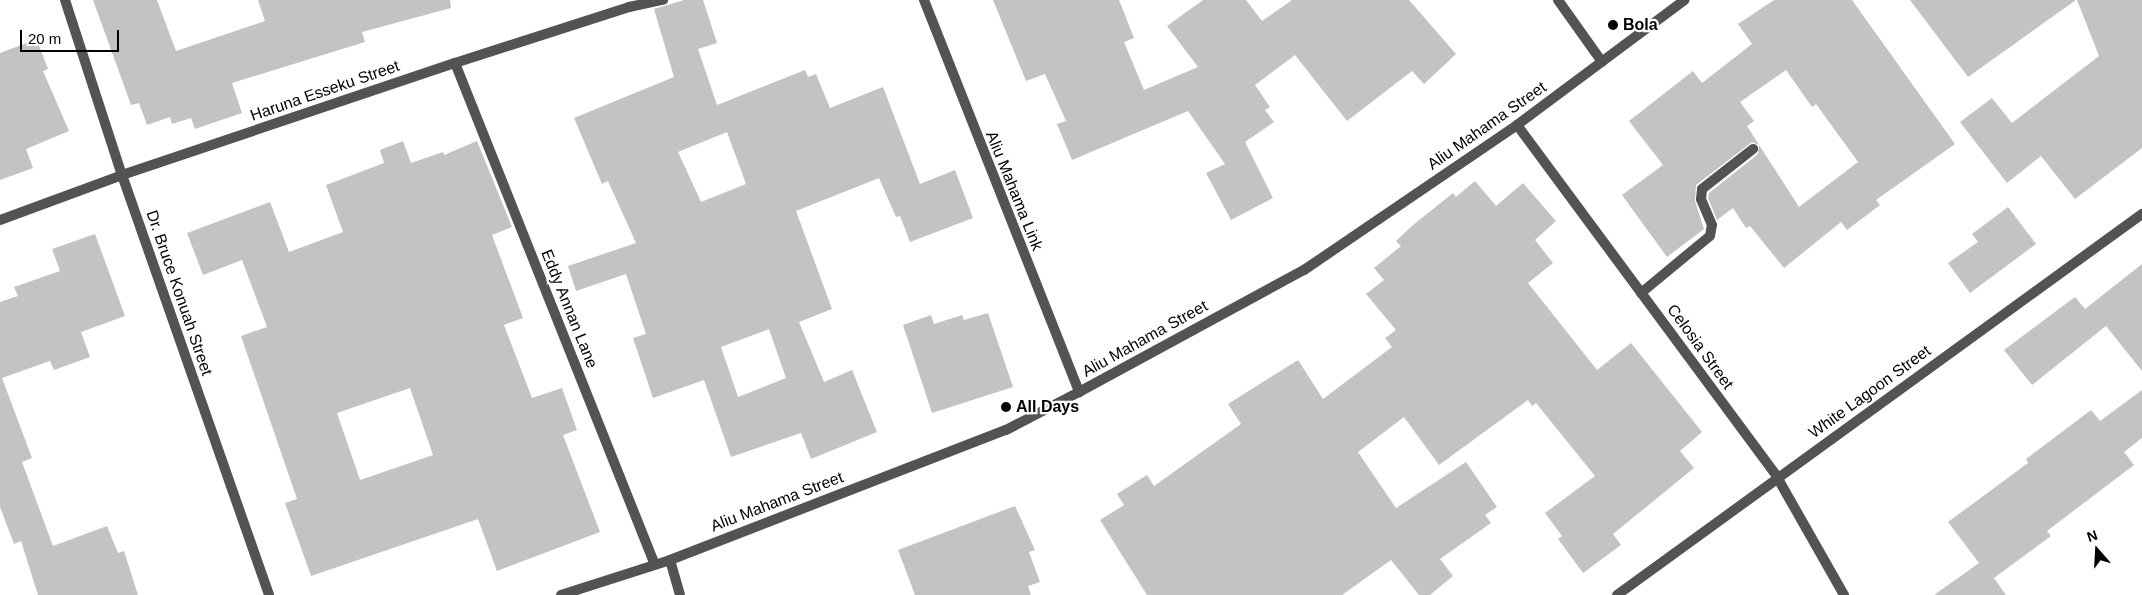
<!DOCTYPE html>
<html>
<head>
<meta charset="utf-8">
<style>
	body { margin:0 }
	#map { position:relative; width:2142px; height:595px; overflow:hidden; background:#fff; font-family:Helvetica,sans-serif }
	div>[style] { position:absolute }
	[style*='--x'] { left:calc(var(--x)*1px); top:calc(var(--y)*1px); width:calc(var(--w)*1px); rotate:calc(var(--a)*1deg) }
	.building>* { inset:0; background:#c3c3c3 }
	.service>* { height:10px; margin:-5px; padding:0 5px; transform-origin:5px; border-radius:5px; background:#535353 }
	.minor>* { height:10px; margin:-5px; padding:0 5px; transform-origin:5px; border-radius:5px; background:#535353 }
	.tertiary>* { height:10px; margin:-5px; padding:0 5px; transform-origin:5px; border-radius:5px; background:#535353 }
	.dots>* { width:14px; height:14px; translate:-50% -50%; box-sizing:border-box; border:2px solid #fff; border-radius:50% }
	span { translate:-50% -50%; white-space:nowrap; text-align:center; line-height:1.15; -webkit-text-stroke:4.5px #fff; paint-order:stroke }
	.poi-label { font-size:16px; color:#000; font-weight:700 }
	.left { translate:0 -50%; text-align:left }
	.street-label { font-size:16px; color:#000 }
	.north { position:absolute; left:2072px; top:525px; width:50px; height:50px; -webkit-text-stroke:4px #fff; paint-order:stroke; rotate:341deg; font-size:14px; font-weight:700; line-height:20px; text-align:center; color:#000 }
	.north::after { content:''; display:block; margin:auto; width:18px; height:22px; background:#000; clip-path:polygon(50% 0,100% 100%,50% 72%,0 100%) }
	.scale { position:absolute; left:20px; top:30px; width:99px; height:22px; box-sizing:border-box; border:2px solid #000; border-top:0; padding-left:6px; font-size:15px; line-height:18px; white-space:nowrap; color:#000; -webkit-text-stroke:4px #fff; paint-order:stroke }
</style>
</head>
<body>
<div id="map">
	<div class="building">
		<i style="clip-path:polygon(93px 0,157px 0,176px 51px,265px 21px,258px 0,450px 0,451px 8px,362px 32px,365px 42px,232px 83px,242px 113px,195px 129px,191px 118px,172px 124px,170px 117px,147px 125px,139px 103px,131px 105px)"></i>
		<i style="clip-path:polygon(evenodd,684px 0,703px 0,717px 43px,698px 49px,717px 105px,805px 70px,808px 77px,816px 74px,830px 108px,883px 87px,920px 184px,955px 170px,973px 218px,910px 242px,900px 216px,896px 217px,879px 178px,796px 211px,832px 309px,799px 322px,824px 382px,852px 370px,877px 432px,811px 459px,801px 433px,731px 457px,704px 380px,653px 398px,633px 338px,646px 334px,626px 274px,576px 291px,568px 266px,636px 243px,608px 181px,602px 184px,574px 118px,674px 77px,654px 9px,684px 0,727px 132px,746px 184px,701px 202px,678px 152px,727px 132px,684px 0,769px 329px,786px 378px,738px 397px,721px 347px,769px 329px)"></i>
		<i style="clip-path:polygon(993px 0,1119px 0,1134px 38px,1124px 42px,1144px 90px,1198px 67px,1167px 26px,1203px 0,1246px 0,1262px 21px,1292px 0,1409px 0,1456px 54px,1424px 84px,1412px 71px,1347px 121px,1295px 55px,1255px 85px,1270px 107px,1265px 110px,1274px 122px,1245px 142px,1273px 198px,1231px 220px,1206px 173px,1225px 164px,1188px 111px,1072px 160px,1057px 124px,1066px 121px,1045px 74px,1026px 81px)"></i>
		<i style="clip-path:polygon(evenodd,1774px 0,1852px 0,1955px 144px,1876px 200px,1880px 205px,1847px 230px,1841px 222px,1784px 268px,1750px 226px,1746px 228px,1733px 208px,1717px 220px,1708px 198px,1709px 193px,1758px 154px,1759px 145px,1752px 142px,1696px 185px,1695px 201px,1704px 229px,1667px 257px,1622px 195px,1663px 165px,1629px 121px,1693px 71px,1702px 83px,1752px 44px,1738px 24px,1774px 0,1786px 70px,1812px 107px,1816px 104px,1858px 162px,1799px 207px,1747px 126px,1754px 121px,1740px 102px,1786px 70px)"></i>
		<i style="clip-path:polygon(1910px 0,2076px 0,1968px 77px)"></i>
		<i style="clip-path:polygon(2077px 0,2142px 0,2142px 148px,2075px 199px,2041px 156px,2007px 183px,1960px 122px,1992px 98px,2012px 123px,2099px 56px)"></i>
		<i style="clip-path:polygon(29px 42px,31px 45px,38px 43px,48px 69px,43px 71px,69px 131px,26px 149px,33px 168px,0 180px,0 53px)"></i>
		<i style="clip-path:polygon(evenodd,403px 141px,411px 163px,443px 152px,444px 155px,477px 141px,512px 227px,492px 235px,523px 318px,504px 325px,532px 398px,562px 388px,577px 430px,563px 435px,600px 532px,497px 571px,478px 519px,311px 576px,285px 503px,297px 499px,241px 336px,267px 327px,242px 260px,203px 275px,187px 233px,270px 202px,289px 252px,343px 232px,326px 185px,384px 163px,380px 150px,403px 141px,410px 388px,433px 455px,360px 480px,337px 413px,410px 388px)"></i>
		<i style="clip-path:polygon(1475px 181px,1496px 206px,1523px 183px,1556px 221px,1535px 240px,1553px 263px,1528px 283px,1597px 370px,1631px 343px,1702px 432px,1680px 451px,1694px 468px,1613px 534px,1621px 545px,1583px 573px,1558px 539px,1562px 536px,1545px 513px,1595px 476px,1536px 403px,1532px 406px,1528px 400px,1439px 465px,1404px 417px,1358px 452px,1396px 508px,1466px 462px,1497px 507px,1485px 515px,1491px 523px,1440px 559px,1453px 576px,1430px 595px,1419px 595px,1391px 560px,1342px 595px,1147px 595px,1100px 520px,1124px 505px,1117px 494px,1147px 475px,1154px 486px,1241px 424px,1228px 404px,1298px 360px,1323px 399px,1392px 347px,1385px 338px,1396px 330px,1366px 294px,1384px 280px,1374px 268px,1401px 246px,1396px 241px,1413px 225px,1453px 193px,1456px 197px)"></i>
		<i style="clip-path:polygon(2008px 207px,2036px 244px,1970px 293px,1948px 263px,1978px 242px,1972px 234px)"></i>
		<i style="clip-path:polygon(95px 234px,125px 316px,81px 332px,90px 357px,54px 370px,50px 361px,2px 378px,32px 458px,22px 462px,53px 546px,107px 526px,118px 553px,124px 551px,138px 595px,38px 595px,21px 541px,14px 544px,0 507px,0 302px,18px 296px,14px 287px,60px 271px,52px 249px)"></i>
		<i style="clip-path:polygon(2142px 264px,2142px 371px,2106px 326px,2032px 385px,2004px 350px,2075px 297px,2085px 309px)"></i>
		<i style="clip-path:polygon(988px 313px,1013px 387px,932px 413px,903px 325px,931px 315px,934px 324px,962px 315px,964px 320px)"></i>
		<i style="clip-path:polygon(2142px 390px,2142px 438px,2124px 452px,2134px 465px,2047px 531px,2051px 536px,1994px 578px,2006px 595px,1934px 595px,1979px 563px,1948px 522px,2028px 463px,2026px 459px,2091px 410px,2100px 421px)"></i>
		<i style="clip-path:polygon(1015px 506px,1035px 550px,1029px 552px,1040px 582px,1028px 586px,1031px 595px,915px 595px,898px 550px)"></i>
	</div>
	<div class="service">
		<i style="--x:1558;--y:0;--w:76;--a:54.6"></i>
		<i style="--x:1641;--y:293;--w:89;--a:-39.6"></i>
		<i style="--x:1710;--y:236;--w:11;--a:-80"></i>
		<i style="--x:1712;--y:225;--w:28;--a:-113"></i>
		<i style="--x:1701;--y:199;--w:10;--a:-84"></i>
		<i style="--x:1702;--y:189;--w:65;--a:-38.1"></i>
		<i style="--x:670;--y:560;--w:36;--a:74"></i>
	</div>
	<div class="minor">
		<i style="--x:65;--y:0;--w:184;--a:72"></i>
		<i style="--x:122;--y:175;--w:445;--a:70.7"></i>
		<i style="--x:924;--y:0;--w:422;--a:68.4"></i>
		<i style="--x:455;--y:63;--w:540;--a:68.28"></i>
		<i style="--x:1517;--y:125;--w:438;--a:53.5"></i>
		<i style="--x:1777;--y:477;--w:136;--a:60.4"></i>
		<i style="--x:0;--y:220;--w:130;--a:-20.2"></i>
		<i style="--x:122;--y:175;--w:351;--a:-18.6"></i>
		<i style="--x:455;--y:63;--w:183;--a:-17.8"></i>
		<i style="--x:629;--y:7;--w:35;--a:-12"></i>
		<i style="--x:1617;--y:595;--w:649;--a:-35.97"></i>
	</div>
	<div class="tertiary">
		<i style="--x:561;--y:595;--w:114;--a:-17.8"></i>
		<i style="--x:670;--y:560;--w:360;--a:-21.2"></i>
		<i style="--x:1006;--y:430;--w:82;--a:-27.5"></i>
		<i style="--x:1079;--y:392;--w:256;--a:-28.5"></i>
		<i style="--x:1304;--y:270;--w:258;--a:-34.2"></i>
		<i style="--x:1517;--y:125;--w:209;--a:-36.7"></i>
	</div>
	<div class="dots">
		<i style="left:1613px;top:25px;background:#000"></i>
		<i style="left:1006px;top:407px;background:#000"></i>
	</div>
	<div class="poi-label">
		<span class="left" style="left:1623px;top:25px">Bola</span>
		<span class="left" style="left:1016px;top:407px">All Days</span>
	</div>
	<div class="street-label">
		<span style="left:325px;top:91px;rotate:-19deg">Haruna Esseku Street</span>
		<span style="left:1487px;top:126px;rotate:-35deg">Aliu Mahama Street</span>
		<span style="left:1014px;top:191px;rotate:68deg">Aliu Mahama Link</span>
		<span style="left:179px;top:293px;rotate:71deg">Dr. Bruce Konuah Street</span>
		<span style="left:569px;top:309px;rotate:68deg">Eddy Annan Lane</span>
		<span style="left:1145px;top:339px;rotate:-29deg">Aliu Mahama Street</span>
		<span style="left:1700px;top:347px;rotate:54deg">Celosia Street</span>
		<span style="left:1870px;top:392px;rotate:-36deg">White Lagoon Street</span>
		<span style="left:777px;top:502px;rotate:-21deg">Aliu Mahama Street</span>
	</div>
	<div class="north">N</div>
	<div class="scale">20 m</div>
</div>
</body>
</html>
